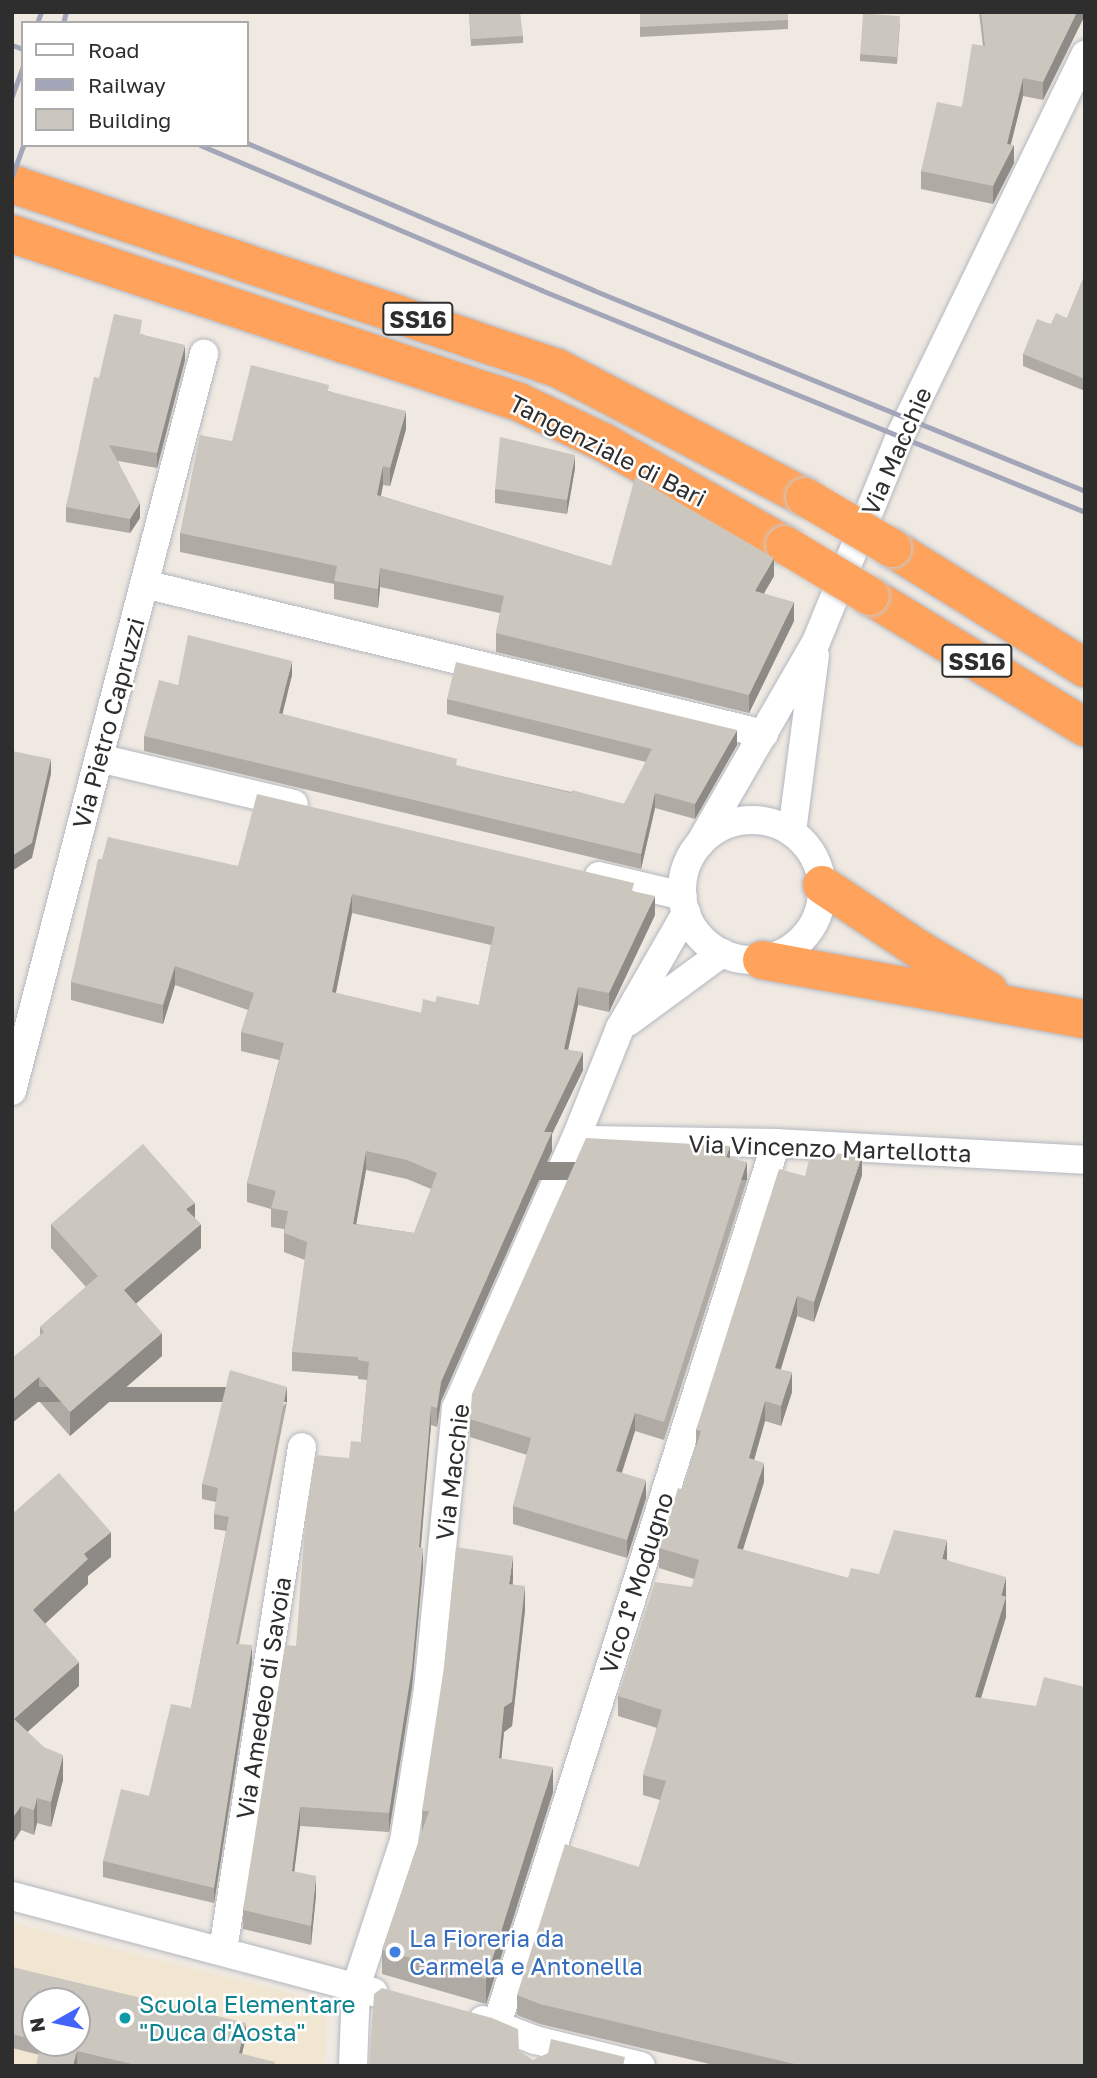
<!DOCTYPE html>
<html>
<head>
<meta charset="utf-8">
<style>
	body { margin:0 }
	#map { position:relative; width:1097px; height:2078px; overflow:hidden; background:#efe9e1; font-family:"Golos Text",sans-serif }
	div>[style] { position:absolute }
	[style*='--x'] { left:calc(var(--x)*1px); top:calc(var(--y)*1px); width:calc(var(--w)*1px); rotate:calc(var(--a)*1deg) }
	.education>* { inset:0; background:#f0e6d1 }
	.roads { filter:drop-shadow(0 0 2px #b4b7c1) drop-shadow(0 0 2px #b4b7c1) }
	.street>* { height:28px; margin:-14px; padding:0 14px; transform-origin:14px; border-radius:14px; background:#fff }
	.street>.ring { margin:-14px; padding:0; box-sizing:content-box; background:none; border:28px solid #fff; border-radius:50% }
	.highway>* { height:38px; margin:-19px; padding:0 19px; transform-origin:19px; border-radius:19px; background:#ffa35c }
	.rail>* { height:5px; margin:-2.5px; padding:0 2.5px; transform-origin:2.5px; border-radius:2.5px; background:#a3a6b8 }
	.bridges { filter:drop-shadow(0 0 2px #c9c9c9) drop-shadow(0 0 2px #c9c9c9) }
	.highway-bridge>* { height:38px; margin:-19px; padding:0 19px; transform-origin:19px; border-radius:19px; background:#ffa35c }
	.wall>* { inset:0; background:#afaba4 }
	.shaded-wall>* { inset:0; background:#8e8b86; transform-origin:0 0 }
	.building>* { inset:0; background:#cbc7bf; transform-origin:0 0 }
	.dots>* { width:19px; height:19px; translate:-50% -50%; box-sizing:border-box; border:4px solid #fff; border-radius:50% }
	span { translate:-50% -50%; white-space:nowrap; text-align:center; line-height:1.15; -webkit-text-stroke:5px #fff; paint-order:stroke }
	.shield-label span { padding:2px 5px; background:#fff; border:2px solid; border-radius:5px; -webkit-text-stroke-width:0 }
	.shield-label { font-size:23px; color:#2e2e2e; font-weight:700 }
	.street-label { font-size:24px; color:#2e2e2e }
	.shop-label { font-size:24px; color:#366cbe }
	.left { translate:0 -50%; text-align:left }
	.culture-label { font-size:24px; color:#0d838f }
	.frame { position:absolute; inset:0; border:14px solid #2e2e2e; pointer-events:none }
	.legend { position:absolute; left:21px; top:21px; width:228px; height:126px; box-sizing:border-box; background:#fff; border:2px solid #ababab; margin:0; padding:9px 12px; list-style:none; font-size:21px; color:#2e2e2e }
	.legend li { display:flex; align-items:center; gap:14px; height:35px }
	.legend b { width:35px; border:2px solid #ababab }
	.north { position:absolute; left:21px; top:1987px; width:70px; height:70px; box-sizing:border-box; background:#fff; border:2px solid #ababab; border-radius:50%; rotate:261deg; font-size:19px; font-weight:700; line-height:28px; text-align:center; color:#2e2e2e }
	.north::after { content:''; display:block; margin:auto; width:24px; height:32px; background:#4264fb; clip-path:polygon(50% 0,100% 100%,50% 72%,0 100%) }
</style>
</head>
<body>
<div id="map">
	<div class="education">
		<i style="clip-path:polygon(evenodd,12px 1923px,309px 1998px,320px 2004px,327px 2015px,324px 2066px,12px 2066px,12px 1923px,35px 2001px,77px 2001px,77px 2043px,35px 2043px,35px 2001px)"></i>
	</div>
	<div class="roads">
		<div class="street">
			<i style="--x:144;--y:584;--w:638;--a:13.6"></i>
			<i style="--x:99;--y:758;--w:200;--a:13.3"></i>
			<i class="ring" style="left:682px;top:820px;width:112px;height:112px"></i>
			<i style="--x:792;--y:832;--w:178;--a:-82.6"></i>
			<i style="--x:700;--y:843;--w:232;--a:-60"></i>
			<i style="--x:816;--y:642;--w:222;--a:-67.8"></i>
			<i style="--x:900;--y:436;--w:424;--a:-64.1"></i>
			<i style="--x:599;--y:876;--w:86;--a:13.4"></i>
			<i style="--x:628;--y:1022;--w:117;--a:-36.3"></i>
			<i style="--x:12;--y:1091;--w:762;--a:-75.4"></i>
			<i style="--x:588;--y:1140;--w:188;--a:0.9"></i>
			<i style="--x:776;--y:1143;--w:309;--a:3.1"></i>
			<i style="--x:12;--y:1896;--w:374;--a:14.9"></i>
			<i style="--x:223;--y:1950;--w:509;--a:-81.07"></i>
			<i style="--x:483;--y:2020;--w:56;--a:21"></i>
			<i style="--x:535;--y:2040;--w:109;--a:13.8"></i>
			<i style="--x:497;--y:2024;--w:924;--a:-72.43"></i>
			<i style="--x:353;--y:2066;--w:79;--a:-87.8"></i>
			<i style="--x:356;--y:1987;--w:154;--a:-71.8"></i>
			<i style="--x:404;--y:1841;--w:154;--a:-81"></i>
			<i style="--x:428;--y:1689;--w:282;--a:-84.3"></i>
			<i style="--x:456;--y:1408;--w:293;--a:-66.1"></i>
			<i style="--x:575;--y:1140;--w:121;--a:-68.1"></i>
			<i style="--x:620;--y:1028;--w:133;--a:-60.1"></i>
		</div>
		<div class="highway">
			<i style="--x:12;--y:184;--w:575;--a:18.66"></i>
			<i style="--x:557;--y:368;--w:280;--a:27.5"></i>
			<i style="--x:12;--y:234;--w:534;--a:18.33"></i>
			<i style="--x:519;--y:402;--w:93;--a:25.5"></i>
			<i style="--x:603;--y:442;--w:209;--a:29.5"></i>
			<i style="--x:892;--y:548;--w:227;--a:31.9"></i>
			<i style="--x:870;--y:596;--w:252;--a:31.4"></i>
			<i style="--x:822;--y:885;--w:118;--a:33.6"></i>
			<i style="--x:920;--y:950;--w:80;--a:30.7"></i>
			<i style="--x:762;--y:960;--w:328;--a:10.4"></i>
		</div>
	</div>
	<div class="rail">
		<i style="--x:37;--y:23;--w:12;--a:-70"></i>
		<i style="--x:63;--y:23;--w:11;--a:-75"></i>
		<i style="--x:12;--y:45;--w:12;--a:20"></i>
		<i style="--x:12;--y:96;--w:33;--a:-70"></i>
		<i style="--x:247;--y:143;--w:376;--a:23"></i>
		<i style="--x:593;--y:290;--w:531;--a:22.22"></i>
		<i style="--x:200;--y:145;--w:371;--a:23"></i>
		<i style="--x:541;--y:290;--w:588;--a:22.2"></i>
		<i style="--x:12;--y:176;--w:33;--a:-70"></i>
	</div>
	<div class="bridges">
		<div class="highway-bridge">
			<i style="--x:805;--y:497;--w:101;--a:30.4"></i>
			<i style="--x:785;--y:545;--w:99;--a:31"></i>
		</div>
	</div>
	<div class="wall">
		<i style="clip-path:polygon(469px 12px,523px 36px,523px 43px,471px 46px)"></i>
		<i style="clip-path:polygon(640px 12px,788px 12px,788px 29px,640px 37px)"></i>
		<i style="clip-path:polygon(979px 12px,1085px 12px,1085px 15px,1043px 100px,1023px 96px,1011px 144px,1014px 163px,993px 204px,921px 189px,921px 171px,962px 107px,983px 46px)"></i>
		<i style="clip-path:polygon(900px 23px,897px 64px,860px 61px,860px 54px)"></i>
		<i style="clip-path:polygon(1085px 274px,1085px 391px,1023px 366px,1023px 354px,1051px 324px,1067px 318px)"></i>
		<i style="clip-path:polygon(142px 334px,185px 360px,157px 468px,118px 461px,140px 518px,130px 533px,66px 522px,66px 507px,99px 378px)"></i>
		<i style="clip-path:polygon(329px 391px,406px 429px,390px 486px,383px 485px,381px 496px,611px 566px,774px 576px,764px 593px,794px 621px,749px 713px,496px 652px,496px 633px,500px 613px,380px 587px,378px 608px,334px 599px,334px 584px,180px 552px,180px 533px,232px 441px)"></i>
		<i style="clip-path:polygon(575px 468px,567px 514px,495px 503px,495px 489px)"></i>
		<i style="clip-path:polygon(292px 675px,282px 714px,457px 766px,624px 804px,646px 762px,447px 714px,447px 699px,737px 745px,695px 819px,655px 808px,641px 869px,144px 751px,144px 736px,178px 685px)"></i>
		<i style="clip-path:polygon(evenodd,102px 859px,238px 866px,634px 891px,655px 915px,609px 1012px,578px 1005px,568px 1049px,583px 1070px,552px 1134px,552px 1151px,441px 1401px,437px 1427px,431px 1425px,421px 1548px,423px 1567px,412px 1687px,389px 1832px,300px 1826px,294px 1872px,316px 1895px,311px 1945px,243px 1929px,243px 1910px,296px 1646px,349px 1458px,361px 1442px,367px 1380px,358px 1379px,358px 1376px,292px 1371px,292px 1352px,305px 1260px,284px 1252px,284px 1229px,271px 1227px,271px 1209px,247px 1202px,247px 1183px,279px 1060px,241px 1051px,241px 1032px,248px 1010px,175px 985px,163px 1024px,71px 1000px,71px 982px,102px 859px,352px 913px,491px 945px,479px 1005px,421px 1013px,336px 993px,352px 913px,102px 859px,366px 1170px,407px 1179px,431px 1189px,414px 1233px,356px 1224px,366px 1170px)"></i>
		<i style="clip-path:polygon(730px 1158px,747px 1180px,664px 1440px,635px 1431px,622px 1473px,646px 1498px,627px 1558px,513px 1524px,513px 1506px,527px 1455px,470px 1437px,470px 1419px)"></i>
		<i style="clip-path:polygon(862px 1175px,814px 1322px,797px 1316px,781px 1369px,792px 1392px,781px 1426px,765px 1421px,754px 1460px,764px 1482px,743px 1550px,848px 1578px,879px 1574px,947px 1560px,1006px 1597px,1006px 1617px,981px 1698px,1085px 2066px,718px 2066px,540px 2024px,517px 2015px,517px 1995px,639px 1867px,660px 1800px,643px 1795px,643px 1775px,657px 1728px,618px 1716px,618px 1696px,692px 1587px,694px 1579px,659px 1568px,659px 1548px,683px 1490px,696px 1447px,696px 1430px,805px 1176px)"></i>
		<i style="clip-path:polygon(195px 1218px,201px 1248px,136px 1303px,162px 1356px,70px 1436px,39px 1401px,12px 1423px,40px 1335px,40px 1327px,86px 1287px,51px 1248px,51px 1224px)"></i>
		<i style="clip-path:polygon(287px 1402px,239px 1644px,252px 1661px,214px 1903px,103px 1877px,103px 1861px,149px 1796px,191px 1708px,226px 1531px,214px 1529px,214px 1514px,216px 1502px,202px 1499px,202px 1484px)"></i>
		<i style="clip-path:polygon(12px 1514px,111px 1557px,88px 1576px,88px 1584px,45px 1623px,79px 1686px,27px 1732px,63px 1780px,51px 1827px,37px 1823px,34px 1835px,21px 1830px,14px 1841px,12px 1839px)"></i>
		<i style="clip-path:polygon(513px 1580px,513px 1584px,525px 1610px,512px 1726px,504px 1732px,501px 1759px,553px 1792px,486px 2004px,382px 1974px,382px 1950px,422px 1832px,422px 1811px)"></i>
		<i style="clip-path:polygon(evenodd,12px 1967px,246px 2036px,242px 2054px,275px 2066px,84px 2066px,12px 2048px,12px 1967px,35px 2001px,77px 2043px,35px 2043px,35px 2001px)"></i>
	</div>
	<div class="shaded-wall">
		<i style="clip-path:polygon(1077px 12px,1085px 12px,1085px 15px,1043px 100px,1043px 82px)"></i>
		<i style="clip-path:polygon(1023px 78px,1023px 96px,1008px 155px,1014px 145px,1014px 163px,993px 204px,993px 186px,1007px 144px)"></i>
		<i style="clip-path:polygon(185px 345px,185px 360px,157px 468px,157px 453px)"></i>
		<i style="clip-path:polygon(406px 411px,406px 429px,390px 486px,390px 468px)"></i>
		<i style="clip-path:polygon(575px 455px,575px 468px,567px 514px,567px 500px)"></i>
		<i style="clip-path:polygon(383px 466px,383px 485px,377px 514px,377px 495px)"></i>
		<i style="clip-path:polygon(140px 503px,140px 518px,130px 533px,130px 519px)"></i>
		<i style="clip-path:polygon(774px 558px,774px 576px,755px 609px,755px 591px)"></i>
		<i style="clip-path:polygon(380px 568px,380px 587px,378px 608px,378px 589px)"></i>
		<i style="clip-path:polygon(794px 602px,794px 621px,749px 713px,749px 695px)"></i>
		<i style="clip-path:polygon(292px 661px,292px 675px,279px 728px,279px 713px)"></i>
		<i style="clip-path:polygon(737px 730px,737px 745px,695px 819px,695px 804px)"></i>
		<i style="clip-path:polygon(51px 759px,51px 774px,32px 858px,12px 871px,12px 856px)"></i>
		<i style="clip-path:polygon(655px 793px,655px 808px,641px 869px,641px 854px)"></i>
		<i style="clip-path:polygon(352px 894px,352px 913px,332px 1011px,332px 992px)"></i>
		<i style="clip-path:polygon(655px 896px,655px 915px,609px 1012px,609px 993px)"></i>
		<i style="clip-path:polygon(14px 934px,14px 949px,12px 956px,12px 942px)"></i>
		<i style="clip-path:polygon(175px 966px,175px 985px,163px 1024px,163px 1005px)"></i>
		<i style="clip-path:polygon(578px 987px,578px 1005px,564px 1068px,564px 1049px)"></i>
		<i style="clip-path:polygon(583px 1052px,583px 1070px,552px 1134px,552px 1151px,441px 1401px,437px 1427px,437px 1408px,441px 1382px,544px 1132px)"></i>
		<i style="clip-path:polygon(730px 1146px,730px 1164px,726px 1157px)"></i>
		<i style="clip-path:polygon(366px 1151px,366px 1170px,353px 1242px,353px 1224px)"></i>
		<i style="clip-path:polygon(862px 1155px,862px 1175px,814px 1322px,814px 1302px)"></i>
		<i style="left:747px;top:1162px;width:18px;height:273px;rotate:90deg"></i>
		<i style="clip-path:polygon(195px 1203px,195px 1227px,186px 1209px)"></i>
		<i style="clip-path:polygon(201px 1224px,201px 1248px,124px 1314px,124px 1290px)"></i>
		<i style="clip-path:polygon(797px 1296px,797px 1316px,775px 1388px,775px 1368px)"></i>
		<i style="clip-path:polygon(162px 1333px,162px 1356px,70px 1436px,70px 1412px)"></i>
		<i style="clip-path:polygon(792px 1372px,792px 1392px,781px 1426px,781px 1406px)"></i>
		<i style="clip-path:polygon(39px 1377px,39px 1401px,12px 1423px,12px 1400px)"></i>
		<i style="left:287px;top:1387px;width:15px;height:262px;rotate:90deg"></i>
		<i style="clip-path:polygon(765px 1401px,765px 1421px,749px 1478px,749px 1458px)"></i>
		<i style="clip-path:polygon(431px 1406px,431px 1425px,419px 1566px,419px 1547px)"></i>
		<i style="clip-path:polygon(635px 1413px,635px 1431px,616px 1490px,616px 1471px)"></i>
		<i style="clip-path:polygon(764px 1463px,764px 1482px,737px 1568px,737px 1548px)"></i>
		<i style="clip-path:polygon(646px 1480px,646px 1498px,627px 1558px,627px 1540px)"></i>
		<i style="clip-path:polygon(111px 1532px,111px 1557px,88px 1576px,88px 1584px,33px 1635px,33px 1610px,84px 1554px)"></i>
		<i style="clip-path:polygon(947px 1540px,947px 1560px,942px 1559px)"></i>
		<i style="clip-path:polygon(423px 1548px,423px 1567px,412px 1687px,389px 1832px,389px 1813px)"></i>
		<i style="clip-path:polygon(513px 1556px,513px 1580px,509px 1608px,509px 1584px)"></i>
		<i style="clip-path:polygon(1006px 1577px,1006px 1617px,975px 1717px,975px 1697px)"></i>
		<i style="clip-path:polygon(525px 1586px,525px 1610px,512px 1726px,504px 1732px,499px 1783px,499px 1758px,504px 1707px)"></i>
		<i style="clip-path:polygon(252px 1645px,252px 1661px,214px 1903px,214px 1888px)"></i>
		<i style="clip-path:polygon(79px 1662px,79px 1686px,14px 1744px,14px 1719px)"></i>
		<i style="clip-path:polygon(63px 1755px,63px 1780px,51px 1827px,51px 1802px)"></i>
		<i style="clip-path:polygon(553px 1767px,553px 1792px,486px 2004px,486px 1979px)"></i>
		<i style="clip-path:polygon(37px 1798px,37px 1823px,34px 1835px,34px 1810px)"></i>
		<i style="clip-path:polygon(21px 1806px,21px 1830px,14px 1841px,14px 1816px)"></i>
		<i style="clip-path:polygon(300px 1807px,300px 1826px,292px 1890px,292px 1871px)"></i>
		<i style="clip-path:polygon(316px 1876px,316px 1895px,311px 1945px,311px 1926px)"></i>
		<i style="clip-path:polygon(246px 2023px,246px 2036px,239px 2066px,239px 2053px)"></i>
		<i style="clip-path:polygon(77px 2051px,77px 2066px,73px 2066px)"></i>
	</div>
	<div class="building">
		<i style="clip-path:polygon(469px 12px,520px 12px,523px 36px,471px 39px)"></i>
		<i style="clip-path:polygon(640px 12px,788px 12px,788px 20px,640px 27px)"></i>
		<i style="clip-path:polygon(981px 12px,1077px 12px,1043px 82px,1023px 78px,1007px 144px,1014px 145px,993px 186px,921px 171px,937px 102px,962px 107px,972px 44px,985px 46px)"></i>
		<i style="left:900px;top:16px;width:41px;height:37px;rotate:94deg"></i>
		<i style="clip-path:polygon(1085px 274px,1085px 379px,1023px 354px,1037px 319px,1051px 324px,1056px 313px,1067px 318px)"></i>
		<i style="clip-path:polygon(114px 314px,142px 320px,140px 334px,185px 345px,157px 453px,109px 445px,140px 503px,130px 519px,66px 507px,94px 377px,99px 378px)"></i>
		<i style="clip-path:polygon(251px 365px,329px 385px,328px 391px,406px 411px,390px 468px,383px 466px,377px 495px,611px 566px,635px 477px,774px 558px,755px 591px,794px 602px,749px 695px,496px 633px,504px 596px,380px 568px,378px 589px,334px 581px,337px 566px,180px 533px,200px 435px,232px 441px)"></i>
		<i style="clip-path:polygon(500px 437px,575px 455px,567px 500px,495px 489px)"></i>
		<i style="clip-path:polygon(188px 635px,292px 661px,279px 713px,457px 759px,456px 765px,571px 793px,572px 790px,624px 804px,652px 749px,447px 699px,456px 662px,737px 730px,695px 804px,655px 793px,641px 854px,144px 736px,159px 680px,178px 685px)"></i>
		<i style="clip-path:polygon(12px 751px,51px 759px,32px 843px,12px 856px)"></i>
		<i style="clip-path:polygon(evenodd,257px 794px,634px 883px,632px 891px,655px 896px,609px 993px,578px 987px,564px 1049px,583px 1052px,544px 1132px,552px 1132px,441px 1382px,437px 1408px,431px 1406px,419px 1547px,423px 1548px,412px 1668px,389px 1813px,300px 1807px,292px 1871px,316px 1876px,311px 1926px,243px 1910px,285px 1645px,296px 1646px,306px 1512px,315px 1455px,349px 1458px,351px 1441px,361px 1442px,369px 1362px,358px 1360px,358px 1357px,292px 1352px,307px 1242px,284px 1233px,288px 1211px,271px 1208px,276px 1191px,247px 1183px,284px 1043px,241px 1032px,254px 993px,175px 966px,163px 1005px,71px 982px,98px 859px,102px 859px,108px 837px,238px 866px,257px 794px,352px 894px,495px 927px,479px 1005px,437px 996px,435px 1002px,423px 999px,421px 1013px,332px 992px,352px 894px,257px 794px,366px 1151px,407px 1160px,437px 1173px,414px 1233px,353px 1224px,366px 1151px)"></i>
		<i style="clip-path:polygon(586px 1138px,730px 1146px,726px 1157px,747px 1162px,664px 1422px,635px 1413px,616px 1471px,646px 1480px,627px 1540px,513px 1506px,531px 1438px,470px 1419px,472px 1394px)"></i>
		<i style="clip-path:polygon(143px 1144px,195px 1203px,186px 1209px,201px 1224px,124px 1290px,162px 1333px,70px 1412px,39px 1377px,12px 1400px,12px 1358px,44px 1332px,40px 1327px,98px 1276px,51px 1224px)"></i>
		<i style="clip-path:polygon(811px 1152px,862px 1155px,814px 1302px,797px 1296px,775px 1368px,792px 1372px,781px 1406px,765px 1401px,749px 1458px,764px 1463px,737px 1548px,848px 1578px,851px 1568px,879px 1574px,894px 1530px,947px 1540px,942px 1559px,1006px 1577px,1001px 1595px,1006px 1597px,975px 1697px,1036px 1706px,1044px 1677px,1085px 1687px,1085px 2066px,803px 2066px,540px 2004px,517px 1995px,565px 1844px,639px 1867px,666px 1781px,643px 1775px,662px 1710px,618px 1696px,655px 1582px,692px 1587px,699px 1560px,659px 1548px,678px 1488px,683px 1490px,701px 1431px,696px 1430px,779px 1169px,805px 1176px)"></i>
		<i style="clip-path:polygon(230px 1370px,287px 1387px,236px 1644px,252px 1645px,214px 1888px,103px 1861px,121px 1789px,149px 1796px,171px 1704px,191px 1708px,229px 1517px,214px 1514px,218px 1488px,202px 1484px)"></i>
		<i style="clip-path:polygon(59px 1473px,111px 1532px,84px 1554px,88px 1559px,33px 1610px,79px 1662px,14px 1719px,44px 1747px,63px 1755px,51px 1802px,37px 1798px,34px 1810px,21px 1806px,14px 1816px,12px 1815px,12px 1514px)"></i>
		<i style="clip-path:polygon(456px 1547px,513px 1556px,509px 1584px,525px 1586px,512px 1702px,504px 1707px,499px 1758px,553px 1767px,486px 1979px,382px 1950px,429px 1811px,422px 1811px,444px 1667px)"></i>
		<i style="clip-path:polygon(12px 1967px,246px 2023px,239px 2053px,275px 2062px,274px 2066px,140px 2066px,77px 2051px,73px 2066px,36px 2066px,41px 2043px,77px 2043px,77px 2001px,35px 2001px,35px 2040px,12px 2034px)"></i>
		<i style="clip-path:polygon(382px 1988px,492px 2018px,518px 2029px,519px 2051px,533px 2060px,548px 2053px,551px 2039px,625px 2057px,623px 2066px,369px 2066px,374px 1994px)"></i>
	</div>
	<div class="dots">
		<i style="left:395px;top:1952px;background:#3f7fe0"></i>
		<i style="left:125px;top:2018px;background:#0f9aa8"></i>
	</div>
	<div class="shield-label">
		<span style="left:418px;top:319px">SS16</span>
		<span style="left:977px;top:661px">SS16</span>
	</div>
	<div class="street-label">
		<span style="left:608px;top:450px;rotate:27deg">Tangenziale di Bari</span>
		<span style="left:896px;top:451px;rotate:-66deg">Via Macchie</span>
		<span style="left:108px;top:723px;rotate:-75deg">Via Pietro Capruzzi</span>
		<span style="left:830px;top:1148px;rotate:2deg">Via Vincenzo Martellotta</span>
		<span style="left:452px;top:1472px;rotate:-83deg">Via Macchie</span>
		<span style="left:636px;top:1583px;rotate:-72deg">Vico 1° Modugno</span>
		<span style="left:263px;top:1698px;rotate:-81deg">Via Amedeo di Savoia</span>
	</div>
	<div class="shop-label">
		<span class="left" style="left:409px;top:1952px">La Fioreria da<br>Carmela e Antonella</span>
	</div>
	<div class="culture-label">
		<span class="left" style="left:139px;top:2018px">Scuola Elementare<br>"Duca d'Aosta"</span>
	</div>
	<div class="frame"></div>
	<ul class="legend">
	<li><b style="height:9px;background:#fff"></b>Road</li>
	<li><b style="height:9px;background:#a3a6b8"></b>Railway</li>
	<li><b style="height:19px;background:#cbc7bf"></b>Building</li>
	</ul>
	<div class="north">N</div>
</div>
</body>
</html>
